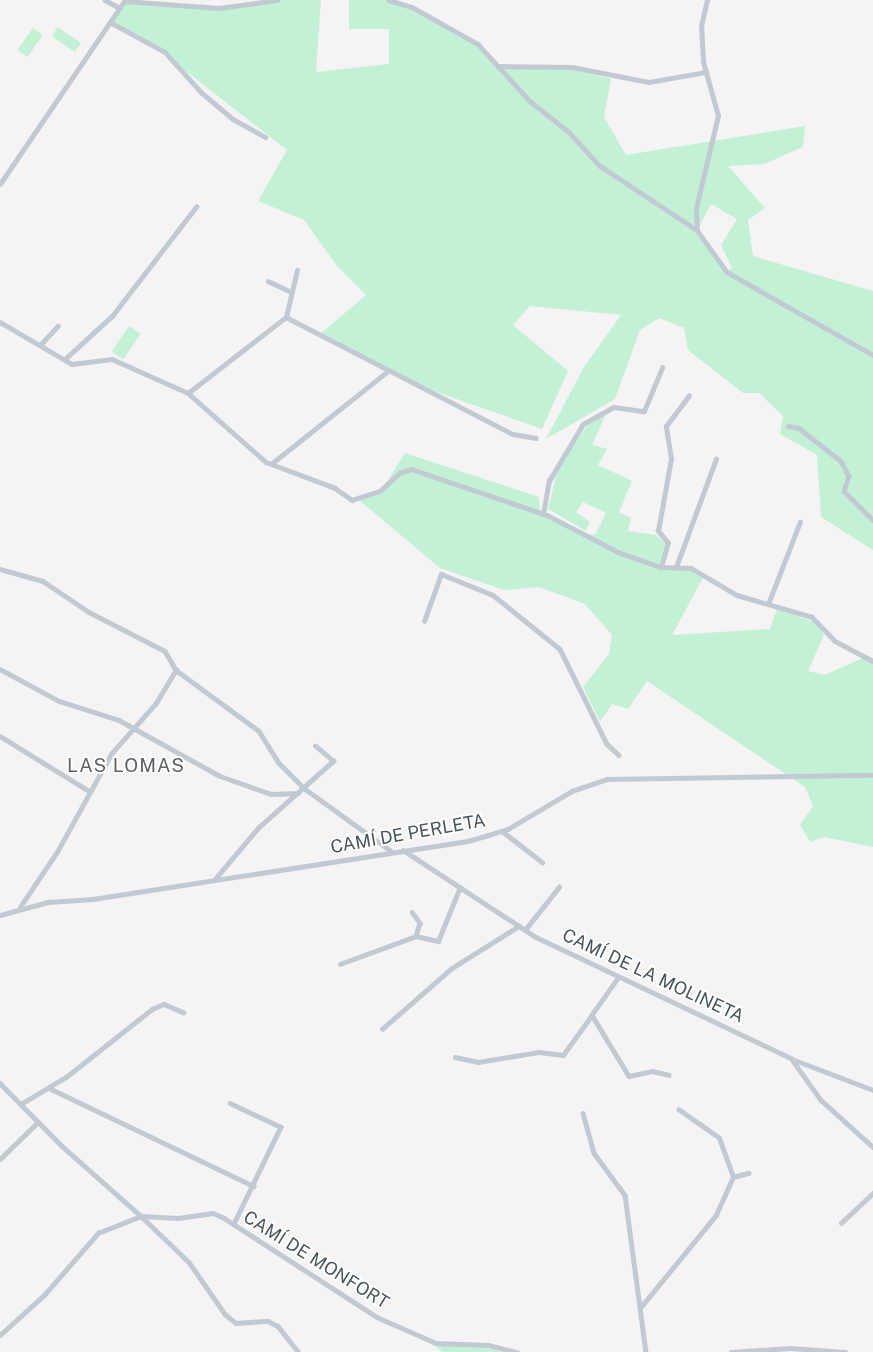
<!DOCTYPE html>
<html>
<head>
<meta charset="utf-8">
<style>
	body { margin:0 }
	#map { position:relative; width:873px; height:1352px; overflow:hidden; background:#f5f3f3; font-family:"Public Sans",sans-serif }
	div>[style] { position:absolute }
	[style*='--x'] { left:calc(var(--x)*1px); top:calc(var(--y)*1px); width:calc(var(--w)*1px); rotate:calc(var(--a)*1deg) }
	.green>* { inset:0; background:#c3f1d5; transform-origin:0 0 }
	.minor>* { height:4.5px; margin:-2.25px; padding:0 2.25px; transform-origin:2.25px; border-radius:2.25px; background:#c1cad2 }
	span { translate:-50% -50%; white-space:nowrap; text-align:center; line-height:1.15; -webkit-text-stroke:4px #fff; paint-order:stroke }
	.street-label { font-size:18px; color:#4a5661 }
	.neighbourhood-label { font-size:19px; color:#5f6368; letter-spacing:1px }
</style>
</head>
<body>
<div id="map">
	<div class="green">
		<i style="clip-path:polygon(evenodd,275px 0,321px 0,316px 72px,389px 64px,389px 29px,349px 29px,349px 0,389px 0,412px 7px,478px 44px,501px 67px,562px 66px,611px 79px,604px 117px,626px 155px,805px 126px,803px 147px,764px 164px,728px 166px,765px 208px,748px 220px,753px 256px,873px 291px,873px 550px,821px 517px,817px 455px,780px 434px,783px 416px,759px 393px,743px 393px,688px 350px,684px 328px,659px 318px,640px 330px,615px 399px,546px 439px,584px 367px,621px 315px,530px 306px,513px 325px,568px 371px,542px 429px,411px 383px,319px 335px,366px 295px,337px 266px,304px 220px,258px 201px,287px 150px,141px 36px,110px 22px,128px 1px,219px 8px,275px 0,711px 204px,737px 219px,721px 245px,732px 268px,727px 271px,697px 230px,711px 204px)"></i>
		<i style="left:58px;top:27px;width:28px;height:11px;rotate:35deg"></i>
		<i style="left:33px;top:28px;width:12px;height:27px;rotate:35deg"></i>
		<i style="left:129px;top:326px;width:14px;height:31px;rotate:34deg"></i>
		<i style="clip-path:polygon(606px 414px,592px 445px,607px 449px,598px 465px,632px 481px,619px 512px,631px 518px,628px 531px,656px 535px,668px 545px,660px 569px,691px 568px,704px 576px,672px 635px,770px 629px,777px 609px,817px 623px,824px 635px,808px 671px,825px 675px,865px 657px,873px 661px,873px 847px,824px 837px,810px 842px,800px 825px,813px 806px,805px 787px,647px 681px,628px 709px,612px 704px,600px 722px,583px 687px,609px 654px,612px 635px,585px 604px,539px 587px,504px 590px,440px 568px,359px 500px,380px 493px,405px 453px,539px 497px,540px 513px,573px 532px,595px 535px,606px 513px,583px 502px,576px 512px,590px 522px,586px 531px,548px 509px,556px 476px,572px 446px,593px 418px)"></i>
		<i style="clip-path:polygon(434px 1345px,486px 1348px,504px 1352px,442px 1352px)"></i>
	</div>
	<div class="minor">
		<i style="--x:105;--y:0;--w:17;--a:28"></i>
		<i style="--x:389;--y:0;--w:24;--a:17"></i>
		<i style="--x:412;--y:7;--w:76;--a:29.3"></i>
		<i style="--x:478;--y:44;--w:77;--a:47.6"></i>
		<i style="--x:530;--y:101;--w:50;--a:38.5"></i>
		<i style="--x:569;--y:132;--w:45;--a:47.7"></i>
		<i style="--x:599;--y:165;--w:118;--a:33.6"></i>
		<i style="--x:697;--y:230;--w:52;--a:54.5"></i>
		<i style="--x:727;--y:272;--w:168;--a:29.6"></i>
		<i style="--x:124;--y:1;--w:95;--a:4.2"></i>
		<i style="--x:219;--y:8;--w:59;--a:-7.9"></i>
		<i style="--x:110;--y:22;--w:63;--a:28.6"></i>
		<i style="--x:165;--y:52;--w:55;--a:47.9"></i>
		<i style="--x:202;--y:93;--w:40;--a:40"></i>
		<i style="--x:233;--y:119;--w:37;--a:29"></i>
		<i style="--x:498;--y:66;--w:74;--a:0.8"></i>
		<i style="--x:572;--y:67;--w:78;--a:11"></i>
		<i style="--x:649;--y:82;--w:58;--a:-10"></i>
		<i style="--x:0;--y:184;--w:222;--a:-55.8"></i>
		<i style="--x:697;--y:230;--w:22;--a:-93"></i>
		<i style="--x:696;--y:208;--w:95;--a:-76.6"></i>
		<i style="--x:718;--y:116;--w:56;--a:-105.5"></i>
		<i style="--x:703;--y:62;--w:36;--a:-93"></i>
		<i style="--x:701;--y:26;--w:27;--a:-77"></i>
		<i style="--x:268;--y:281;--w:26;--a:25"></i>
		<i style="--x:286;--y:317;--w:48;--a:-76.8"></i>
		<i style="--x:0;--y:322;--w:83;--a:30.3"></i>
		<i style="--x:72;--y:364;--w:40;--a:-7.1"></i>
		<i style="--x:112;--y:359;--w:83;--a:24.1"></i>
		<i style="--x:188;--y:393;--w:104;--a:41.5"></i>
		<i style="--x:266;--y:462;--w:74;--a:20.6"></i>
		<i style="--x:335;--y:488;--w:21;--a:35"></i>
		<i style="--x:352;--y:500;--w:29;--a:-18"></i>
		<i style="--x:380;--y:491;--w:26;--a:-43"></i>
		<i style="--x:399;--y:473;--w:13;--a:-18"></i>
		<i style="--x:411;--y:469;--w:144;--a:18.7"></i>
		<i style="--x:547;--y:515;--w:82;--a:27.5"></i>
		<i style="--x:620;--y:553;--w:43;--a:18.9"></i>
		<i style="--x:661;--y:567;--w:30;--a:2"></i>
		<i style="--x:691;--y:568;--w:53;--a:30.4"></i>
		<i style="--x:737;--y:595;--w:78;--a:16.3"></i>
		<i style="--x:812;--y:617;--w:33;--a:46"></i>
		<i style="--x:835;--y:641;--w:43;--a:27.8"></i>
		<i style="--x:40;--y:345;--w:26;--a:-47"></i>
		<i style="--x:65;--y:359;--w:64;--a:-42.5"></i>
		<i style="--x:112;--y:316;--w:138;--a:-52.4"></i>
		<i style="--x:188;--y:393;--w:124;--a:-37.8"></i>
		<i style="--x:286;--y:317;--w:255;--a:27.3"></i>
		<i style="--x:513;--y:434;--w:23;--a:10"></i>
		<i style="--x:788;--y:426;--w:11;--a:10"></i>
		<i style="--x:799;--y:428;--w:53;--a:38.2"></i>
		<i style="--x:841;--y:461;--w:17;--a:62"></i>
		<i style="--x:849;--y:476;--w:16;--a:108"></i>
		<i style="--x:844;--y:491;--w:41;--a:45"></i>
		<i style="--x:271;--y:464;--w:149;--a:-38.5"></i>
		<i style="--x:543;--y:514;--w:34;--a:-80"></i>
		<i style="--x:549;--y:481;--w:66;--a:-59.2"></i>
		<i style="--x:583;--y:424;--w:35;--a:-29"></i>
		<i style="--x:614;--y:407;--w:30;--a:8"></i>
		<i style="--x:644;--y:411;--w:47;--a:-67.3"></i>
		<i style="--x:661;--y:567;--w:25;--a:-74"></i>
		<i style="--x:668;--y:543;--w:16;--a:-130"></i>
		<i style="--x:658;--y:531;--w:73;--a:-79.8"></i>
		<i style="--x:671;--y:459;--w:33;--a:-99"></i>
		<i style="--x:666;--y:426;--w:38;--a:-53"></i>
		<i style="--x:676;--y:567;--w:115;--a:-69.7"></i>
		<i style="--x:0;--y:569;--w:45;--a:15.6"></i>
		<i style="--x:43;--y:581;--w:55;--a:34"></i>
		<i style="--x:89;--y:612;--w:85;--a:27.2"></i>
		<i style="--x:165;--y:651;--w:22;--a:60"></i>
		<i style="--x:176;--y:670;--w:103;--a:36.3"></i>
		<i style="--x:259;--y:731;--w:36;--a:58"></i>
		<i style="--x:278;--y:762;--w:37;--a:45"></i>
		<i style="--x:304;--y:788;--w:107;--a:35.9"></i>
		<i style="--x:768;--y:604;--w:88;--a:-68.7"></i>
		<i style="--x:424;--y:621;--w:50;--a:-70.1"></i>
		<i style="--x:441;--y:574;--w:56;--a:22"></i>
		<i style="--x:493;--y:595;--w:86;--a:38.9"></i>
		<i style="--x:560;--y:649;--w:106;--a:63.7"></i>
		<i style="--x:607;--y:744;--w:16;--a:43"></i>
		<i style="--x:0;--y:669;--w:67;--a:28.5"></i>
		<i style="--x:59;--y:701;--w:63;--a:17.6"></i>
		<i style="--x:119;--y:720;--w:115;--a:29"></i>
		<i style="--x:220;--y:776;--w:54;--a:19.4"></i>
		<i style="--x:271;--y:794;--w:27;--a:-2"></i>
		<i style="--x:0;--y:736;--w:105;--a:31.7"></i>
		<i style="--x:502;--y:831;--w:51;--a:37.8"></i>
		<i style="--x:403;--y:850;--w:159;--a:33.2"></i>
		<i style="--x:536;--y:937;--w:282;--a:25.4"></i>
		<i style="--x:791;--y:1058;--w:52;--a:54.5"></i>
		<i style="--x:821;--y:1100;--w:70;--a:42.1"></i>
		<i style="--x:215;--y:879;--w:67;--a:-49.9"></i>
		<i style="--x:258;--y:828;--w:101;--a:-41.8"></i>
		<i style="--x:333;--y:761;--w:23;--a:-140"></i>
		<i style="--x:20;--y:907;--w:66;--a:-56.1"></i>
		<i style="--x:57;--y:852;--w:112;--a:-61.1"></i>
		<i style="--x:111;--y:754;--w:68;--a:-48.6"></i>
		<i style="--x:156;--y:703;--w:39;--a:-59"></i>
		<i style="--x:412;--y:912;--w:14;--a:54"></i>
		<i style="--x:420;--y:923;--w:14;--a:107"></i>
		<i style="--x:416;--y:936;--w:23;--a:13"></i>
		<i style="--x:438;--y:941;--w:58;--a:-67.8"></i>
		<i style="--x:0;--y:915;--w:50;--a:-15.2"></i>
		<i style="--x:48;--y:902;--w:45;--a:-3.8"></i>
		<i style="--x:93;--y:899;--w:379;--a:-8.8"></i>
		<i style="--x:468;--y:841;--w:42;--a:-16.7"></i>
		<i style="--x:508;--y:829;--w:74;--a:-30.7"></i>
		<i style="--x:572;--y:791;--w:37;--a:-19"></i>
		<i style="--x:607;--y:779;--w:266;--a:-0.9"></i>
		<i style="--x:525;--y:930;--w:55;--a:-51.7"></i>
		<i style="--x:340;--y:964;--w:81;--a:-20.2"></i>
		<i style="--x:619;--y:977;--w:47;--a:125.4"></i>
		<i style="--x:592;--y:1015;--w:71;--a:58.8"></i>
		<i style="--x:629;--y:1076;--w:24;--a:-12"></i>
		<i style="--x:652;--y:1071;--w:17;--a:13"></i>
		<i style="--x:382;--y:1029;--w:93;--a:-41.1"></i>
		<i style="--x:452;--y:968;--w:79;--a:-32.1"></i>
		<i style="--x:455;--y:1057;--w:24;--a:12"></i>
		<i style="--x:478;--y:1062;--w:62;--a:-9.3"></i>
		<i style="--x:539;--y:1052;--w:24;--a:7"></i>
		<i style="--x:563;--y:1055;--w:49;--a:-54.1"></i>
		<i style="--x:792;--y:1059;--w:87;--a:20.9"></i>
		<i style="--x:0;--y:1083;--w:88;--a:45.5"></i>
		<i style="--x:62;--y:1146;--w:106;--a:41.5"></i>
		<i style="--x:141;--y:1216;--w:37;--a:3"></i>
		<i style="--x:178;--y:1218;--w:35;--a:-8"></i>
		<i style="--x:213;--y:1213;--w:12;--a:24"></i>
		<i style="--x:224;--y:1218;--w:182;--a:32.9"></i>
		<i style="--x:377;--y:1317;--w:64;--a:23.8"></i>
		<i style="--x:436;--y:1343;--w:52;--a:2.2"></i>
		<i style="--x:488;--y:1345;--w:30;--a:14"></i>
		<i style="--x:49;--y:1088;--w:227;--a:25.6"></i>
		<i style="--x:230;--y:1103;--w:56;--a:25.2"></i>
		<i style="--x:281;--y:1127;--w:108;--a:115.9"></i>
		<i style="--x:21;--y:1104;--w:52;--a:-31"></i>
		<i style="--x:66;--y:1077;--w:110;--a:-38.3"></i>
		<i style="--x:152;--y:1009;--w:13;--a:-23"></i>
		<i style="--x:164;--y:1004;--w:21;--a:23"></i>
		<i style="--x:583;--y:1113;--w:41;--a:74.6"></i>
		<i style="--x:594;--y:1153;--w:52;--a:53.6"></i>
		<i style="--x:625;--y:1195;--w:158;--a:82.4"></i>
		<i style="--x:0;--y:1159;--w:53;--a:-44.2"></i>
		<i style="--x:733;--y:1177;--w:16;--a:-15"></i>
		<i style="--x:841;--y:1223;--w:44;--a:-43.2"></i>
		<i style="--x:640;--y:1308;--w:120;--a:-50.7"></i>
		<i style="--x:716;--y:1215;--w:42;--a:-65.9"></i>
		<i style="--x:733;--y:1177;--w:41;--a:-109.7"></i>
		<i style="--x:719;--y:1138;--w:49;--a:-145"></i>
		<i style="--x:0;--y:1335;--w:61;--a:-42.3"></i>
		<i style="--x:45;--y:1294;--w:81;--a:-49"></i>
		<i style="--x:98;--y:1233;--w:46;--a:-21.6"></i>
		<i style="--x:141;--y:1216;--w:66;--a:43.8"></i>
		<i style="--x:189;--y:1262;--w:63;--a:55.3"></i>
		<i style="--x:225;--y:1314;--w:14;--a:39"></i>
		<i style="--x:236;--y:1323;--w:32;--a:-4"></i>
		<i style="--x:268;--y:1321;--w:11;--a:27"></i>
		<i style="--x:278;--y:1326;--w:33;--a:52"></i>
		<i style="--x:731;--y:1352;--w:59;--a:-3.9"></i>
		<i style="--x:790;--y:1348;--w:55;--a:4.2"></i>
	</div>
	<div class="street-label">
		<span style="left:408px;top:834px;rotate:-10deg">CAMÍ DE PERLETA</span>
		<span style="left:653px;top:976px;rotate:25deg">CAMÍ DE LA MOLINETA</span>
		<span style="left:316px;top:1260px;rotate:32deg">CAMÍ DE MONFORT</span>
	</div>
	<div class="neighbourhood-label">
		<span style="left:126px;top:766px">LAS LOMAS</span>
	</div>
</div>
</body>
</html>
